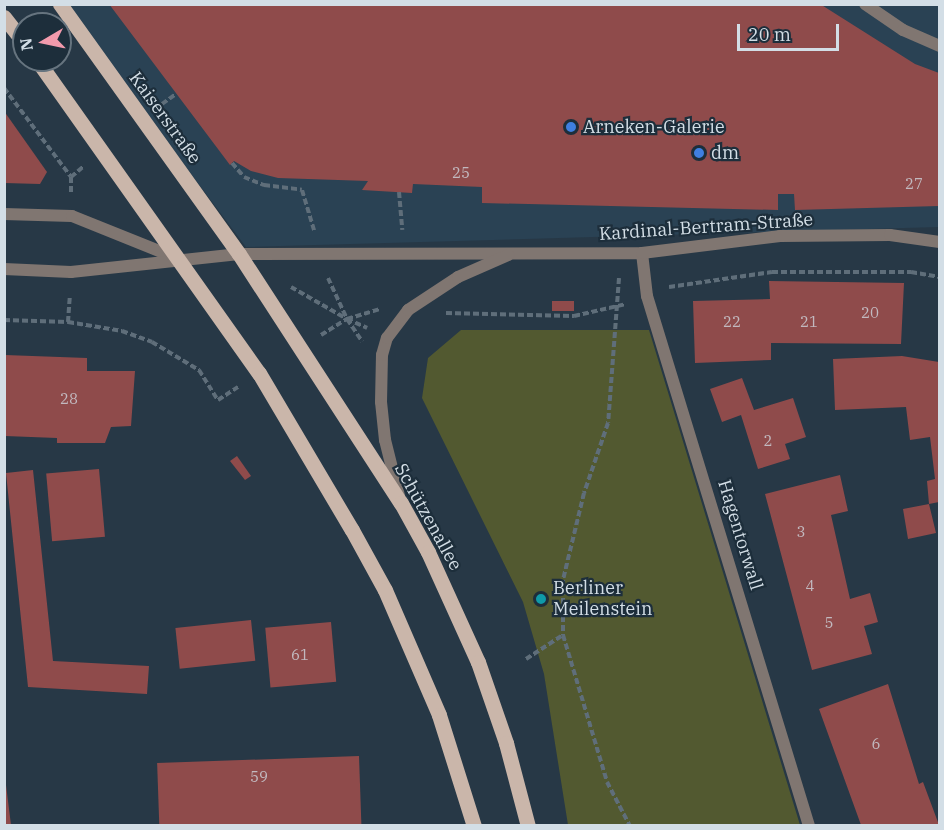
<!DOCTYPE html>
<html>
<head>
<meta charset="utf-8">
<style>
	body { margin:0 }
	#map { position:relative; width:944px; height:830px; overflow:hidden; background:#273846; font-family:"IBM Plex Serif",serif }
	div>[style] { position:absolute }
	[style*='--x'] { left:calc(var(--x)*1px); top:calc(var(--y)*1px); width:calc(var(--w)*1px); rotate:calc(var(--a)*1deg) }
	.built>* { inset:0; background:#2a4254 }
	.green>* { inset:0; background:#525930 }
	.building>* { inset:0; background:#8f4b4b; transform-origin:0 0 }
	.path>* { height:4px; margin-top:-2px; transform-origin:0; background:repeating-linear-gradient(90deg,#5f6e7a 0 6px,transparent 0 9px) }
	.minor>* { height:12px; margin:-6px; padding:0 6px; transform-origin:6px; border-radius:6px; background:#807671 }
	.tertiary>* { height:12px; margin:-6px; padding:0 6px; transform-origin:6px; border-radius:6px; background:#807671 }
	.primary>* { height:15px; margin:-7.5px; padding:0 7.5px; transform-origin:7.5px; border-radius:7.5px; background:#cab6aa }
	.dots>* { width:16px; height:16px; translate:-50% -50%; box-sizing:border-box; border:3px solid #1d2e3b; border-radius:50% }
	span { translate:-50% -50%; white-space:nowrap; text-align:center; line-height:1.15; -webkit-text-stroke:4.5px #1d2e3b; paint-order:stroke }
	.number-label { font-size:15px; color:#c2b9bf }
	.number-label span { -webkit-text-stroke-width:0 }
	.street-label { font-size:18px; color:#d3dee6 }
	.poi-label { font-size:18px; color:#d3dee6 }
	.left { translate:0 -50%; text-align:left }
	.frame { position:absolute; inset:0; border:6px solid #d3dee6; pointer-events:none }
	.north { position:absolute; left:12px; top:12px; width:60px; height:60px; box-sizing:border-box; background:#1d2e3b; border:2px solid #66747f; border-radius:50%; rotate:261deg; font-size:16px; font-weight:700; line-height:24px; text-align:center; color:#d3dee6 }
	.north::after { content:''; display:block; margin:auto; width:21px; height:27px; background:#f29aac; clip-path:polygon(50% 0,100% 100%,50% 72%,0 100%) }
	.scale { position:absolute; left:737px; top:24px; width:102px; height:27px; box-sizing:border-box; border:3px solid #d3dee6; border-top:0; padding-left:8px; font-size:18px; line-height:21px; white-space:nowrap; color:#d3dee6; -webkit-text-stroke:4px #1d2e3b; paint-order:stroke }
</style>
</head>
<body>
<div id="map">
	<div class="built">
		<i style="clip-path:polygon(64px 5px,939px 5px,939px 227px,246px 247px)"></i>
	</div>
	<div class="green">
		<i style="clip-path:polygon(461px 330px,649px 330px,800px 825px,568px 825px,544px 674px,523px 602px,422px 398px,428px 358px)"></i>
	</div>
	<div class="building">
		<i style="clip-path:polygon(109px 4px,820px 4px,915px 64px,939px 73px,939px 206px,795px 210px,794px 194px,778px 194px,778px 210px,482px 203px,482px 187px,413px 184px,412px 193px,362px 190px,368px 181px,278px 178px,251px 171px,234px 161px,230px 165px)"></i>
		<i style="clip-path:polygon(4px 111px,47px 172px,40px 184px,4px 183px)"></i>
		<i style="clip-path:polygon(769px 281px,904px 283px,901px 344px,771px 343px,771px 360px,695px 363px,693px 301px,770px 299px)"></i>
		<i style="left:552px;top:301px;width:22px;height:10px"></i>
		<i style="clip-path:polygon(5px 355px,87px 358px,87px 371px,135px 371px,131px 426px,111px 427px,105px 443px,57px 443px,57px 438px,5px 436px)"></i>
		<i style="clip-path:polygon(902px 356px,939px 362px,939px 502px,929px 504px,936px 533px,908px 539px,903px 509px,929px 504px,927px 481px,935px 479px,930px 437px,910px 440px,906px 407px,835px 410px,833px 359px)"></i>
		<i style="clip-path:polygon(742px 378px,754px 410px,793px 398px,806px 437px,785px 444px,790px 459px,758px 469px,741px 415px,722px 422px,710px 389px)"></i>
		<i style="clip-path:polygon(237px 456px,251px 476px,245px 480px,230px 461px)"></i>
		<i style="left:99px;top:469px;width:68px;height:53px;rotate:85deg"></i>
		<i style="clip-path:polygon(33px 470px,53px 661px,149px 666px,147px 694px,28px 687px,6px 473px)"></i>
		<i style="clip-path:polygon(840px 475px,848px 511px,831px 515px,850px 599px,870px 593px,878px 622px,864px 626px,872px 654px,812px 670px,765px 494px)"></i>
		<i style="left:251px;top:620px;width:41px;height:76px;rotate:84deg"></i>
		<i style="left:331px;top:622px;width:60px;height:66px;rotate:85deg"></i>
		<i style="clip-path:polygon(888px 684px,919px 784px,923px 782px,939px 825px,861px 825px,819px 709px)"></i>
		<i style="left:359px;top:756px;width:69px;height:202px;rotate:88deg"></i>
		<i style="clip-path:polygon(4px 785px,6px 785px,11px 825px,4px 825px)"></i>
	</div>
	<div class="path">
		<i style="--x:4;--y:88;--w:111;--a:53"></i>
		<i style="--x:71;--y:177;--w:18;--a:90"></i>
		<i style="--x:162;--y:104;--w:17;--a:-36"></i>
		<i style="--x:232;--y:163;--w:18;--a:49"></i>
		<i style="--x:244;--y:177;--w:22;--a:22"></i>
		<i style="--x:264;--y:185;--w:38;--a:7"></i>
		<i style="--x:302;--y:190;--w:42;--a:73.3"></i>
		<i style="--x:71;--y:177;--w:17;--a:-40"></i>
		<i style="--x:399;--y:192;--w:38;--a:85"></i>
		<i style="--x:328;--y:278;--w:45;--a:65.1"></i>
		<i style="--x:347;--y:319;--w:22;--a:24"></i>
		<i style="--x:619;--y:278;--w:145;--a:94.3"></i>
		<i style="--x:608;--y:423;--w:74;--a:108.9"></i>
		<i style="--x:584;--y:493;--w:89;--a:103.6"></i>
		<i style="--x:563;--y:580;--w:55;--a:90"></i>
		<i style="--x:563;--y:635;--w:153;--a:73.3"></i>
		<i style="--x:607;--y:782;--w:50;--a:62.4"></i>
		<i style="--x:291;--y:287;--w:64;--a:29.7"></i>
		<i style="--x:347;--y:319;--w:27;--a:56"></i>
		<i style="--x:669;--y:287;--w:104;--a:-8.3"></i>
		<i style="--x:772;--y:272;--w:139;--a:0"></i>
		<i style="--x:911;--y:272;--w:29;--a:10"></i>
		<i style="--x:446;--y:313;--w:128;--a:1.3"></i>
		<i style="--x:574;--y:316;--w:53;--a:-13"></i>
		<i style="--x:4;--y:320;--w:64;--a:1.8"></i>
		<i style="--x:68;--y:322;--w:55;--a:9.5"></i>
		<i style="--x:122;--y:331;--w:32;--a:20"></i>
		<i style="--x:152;--y:342;--w:55;--a:30.8"></i>
		<i style="--x:199;--y:370;--w:36;--a:58"></i>
		<i style="--x:218;--y:400;--w:24;--a:-33"></i>
		<i style="--x:68;--y:322;--w:27;--a:-86"></i>
		<i style="--x:321;--y:335;--w:31;--a:-32"></i>
		<i style="--x:347;--y:319;--w:34;--a:-17"></i>
		<i style="--x:526;--y:659;--w:44;--a:-33"></i>
	</div>
	<div class="minor">
		<i style="--x:865;--y:4;--w:46;--a:34.4"></i>
		<i style="--x:903;--y:30;--w:40;--a:23.4"></i>
		<i style="--x:642;--y:253;--w:43;--a:83.4"></i>
		<i style="--x:647;--y:296;--w:554;--a:73"></i>
	</div>
	<div class="tertiary">
		<i style="--x:4;--y:214;--w:68;--a:1.7"></i>
		<i style="--x:72;--y:216;--w:115;--a:21.9"></i>
		<i style="--x:4;--y:269;--w:67;--a:2.6"></i>
		<i style="--x:71;--y:272;--w:169;--a:-6.1"></i>
		<i style="--x:239;--y:254;--w:403;--a:-0.1"></i>
		<i style="--x:642;--y:253;--w:139;--a:-7"></i>
		<i style="--x:780;--y:236;--w:110;--a:-0.5"></i>
		<i style="--x:890;--y:235;--w:50;--a:8"></i>
		<i style="--x:399;--y:496;--w:58;--a:-104"></i>
		<i style="--x:385;--y:440;--w:38;--a:-96"></i>
		<i style="--x:381;--y:402;--w:47;--a:-88.8"></i>
		<i style="--x:382;--y:355;--w:18;--a:-74"></i>
		<i style="--x:387;--y:338;--w:35;--a:-53"></i>
		<i style="--x:408;--y:310;--w:60;--a:-33.4"></i>
		<i style="--x:458;--y:277;--w:55;--a:-23.7"></i>
	</div>
	<div class="primary">
		<i style="--x:60;--y:4;--w:307;--a:54.4"></i>
		<i style="--x:239;--y:254;--w:297;--a:57"></i>
		<i style="--x:401;--y:503;--w:56;--a:61.1"></i>
		<i style="--x:428;--y:552;--w:121;--a:65.6"></i>
		<i style="--x:478;--y:662;--w:86;--a:70.9"></i>
		<i style="--x:506;--y:743;--w:86;--a:75.2"></i>
		<i style="--x:4;--y:17;--w:33;--a:52"></i>
		<i style="--x:37;--y:60;--w:384;--a:54.7"></i>
		<i style="--x:259;--y:373;--w:182;--a:59.4"></i>
		<i style="--x:352;--y:530;--w:68;--a:61.2"></i>
		<i style="--x:385;--y:590;--w:136;--a:66.6"></i>
		<i style="--x:439;--y:715;--w:116;--a:72.5"></i>
	</div>
	<div class="dots">
		<i style="left:571px;top:127px;background:#3f7fe0"></i>
		<i style="left:699px;top:153px;background:#3f7fe0"></i>
		<i style="left:541px;top:599px;background:#0f9aa8"></i>
	</div>
	<div class="number-label">
		<span style="left:461px;top:173px">25</span>
		<span style="left:914px;top:184px">27</span>
		<span style="left:870px;top:313px">20</span>
		<span style="left:732px;top:322px">22</span>
		<span style="left:809px;top:322px">21</span>
		<span style="left:69px;top:399px">28</span>
		<span style="left:768px;top:441px">2</span>
		<span style="left:801px;top:532px">3</span>
		<span style="left:810px;top:586px">4</span>
		<span style="left:829px;top:623px">5</span>
		<span style="left:300px;top:655px">61</span>
		<span style="left:876px;top:744px">6</span>
		<span style="left:259px;top:777px">59</span>
	</div>
	<div class="street-label">
		<span style="left:165px;top:118px;rotate:54deg">Kaiserstraße</span>
		<span style="left:706px;top:227px;rotate:-4deg">Kardinal-Bertram-Straße</span>
		<span style="left:428px;top:517px;rotate:61deg">Schützenallee</span>
		<span style="left:740px;top:535px;rotate:73deg">Hagentorwall</span>
	</div>
	<div class="poi-label">
		<span class="left" style="left:583px;top:127px">Arneken-Galerie</span>
		<span class="left" style="left:711px;top:153px">dm</span>
		<span class="left" style="left:553px;top:599px">Berliner<br>Meilenstein</span>
	</div>
	<div class="frame"></div>
	<div class="north">N</div>
	<div class="scale">20 m</div>
</div>
</body>
</html>
